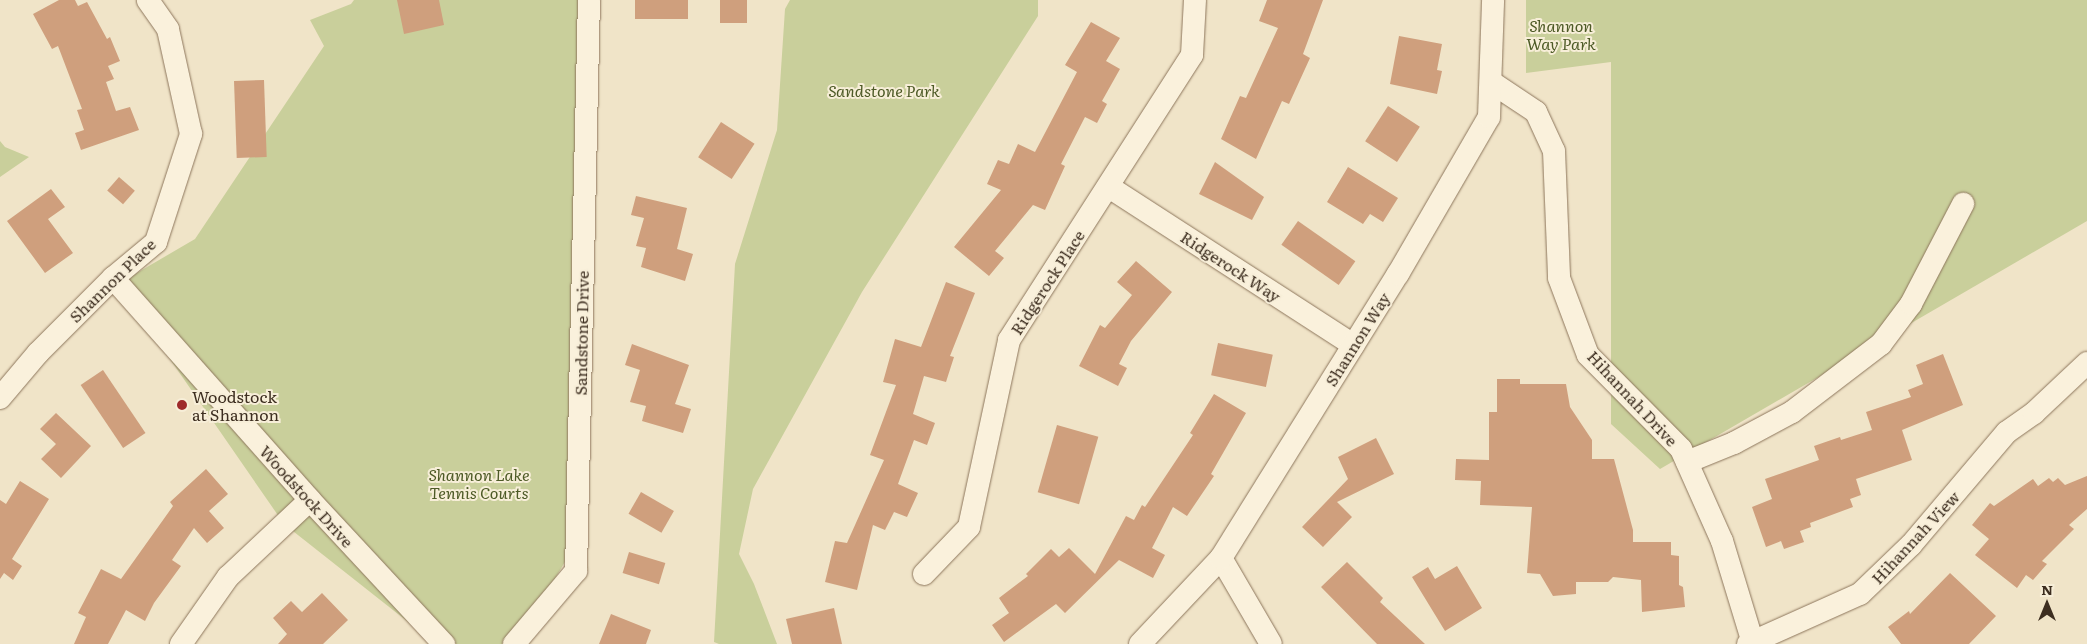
<!DOCTYPE html>
<html>
<head>
<meta charset="utf-8">
<style>
	body { margin:0 }
	#map { position:relative; width:2087px; height:644px; overflow:hidden; background:#f0e4c8; font-family:Literata,serif }
	div>[style] { position:absolute }
	[style*='--x'] { left:calc(var(--x)*1px); top:calc(var(--y)*1px); width:calc(var(--w)*1px); rotate:calc(var(--a)*1deg) }
	.green>* { inset:0; background:#c9cf9b }
	.building>* { inset:0; background:#cf9f7d; transform-origin:0 0 }
	.roads { filter:drop-shadow(0 0 1px #8d765c) drop-shadow(0 0 1px #8d765c) }
	.minor>* { height:22px; margin:-11px; padding:0 11px; transform-origin:11px; border-radius:11px; background:#faf1dc }
	.dots>* { width:14px; height:14px; translate:-50% -50%; box-sizing:border-box; border:2px solid #f7eed8; border-radius:50% }
	span { translate:-50% -50%; white-space:nowrap; text-align:center; line-height:1.15; -webkit-text-stroke:4px #f7eed8; paint-order:stroke }
	.park-label { font-size:16px; color:#4d5a26; font-style:italic }
	.street-label { font-size:16px; color:#3d2e20 }
	.poi-label { font-size:16px; color:#3d2e20 }
	.left { translate:0 -50%; text-align:left }
	.north { position:absolute; left:2022px; top:579px; width:50px; height:50px; -webkit-text-stroke:4px #f7eed8; paint-order:stroke; rotate:0deg; font-size:14px; font-weight:700; line-height:20px; text-align:center; color:#3d2e20 }
	.north::after { content:''; display:block; margin:auto; width:18px; height:22px; background:#3d2e20; clip-path:polygon(50% 0,100% 100%,50% 72%,0 100%) }
</style>
</head>
<body>
<div id="map">
	<div class="green">
		<i style="clip-path:polygon(354px 0,590px 0,572px 550px,516px 644px,436px 644px,284px 524px,118px 284px,195px 239px,324px 46px,310px 20px,351px 4px)"></i>
		<i style="clip-path:polygon(790px 0,1038px 0,1038px 16px,862px 292px,753px 489px,739px 554px,754px 584px,777px 644px,719px 644px,714px 642px,735px 264px,777px 130px,785px 9px)"></i>
		<i style="clip-path:polygon(1526px 0,2087px 0,2087px 221px,1660px 469px,1611px 424px,1611px 62px,1526px 73px)"></i>
		<i style="clip-path:polygon(0 141px,5px 147px,29px 157px,0 177px)"></i>
	</div>
	<div class="building">
		<i style="clip-path:polygon(59px 0,75px 0,78px 6px,87px 2px,107px 39px,110px 37px,120px 61px,108px 66px,114px 79px,106px 82px,116px 111px,130px 107px,139px 130px,81px 150px,75px 133px,84px 130px,77px 110px,82px 109px,58px 46px,52px 49px,33px 14px)"></i>
		<i style="clip-path:polygon(397px 0,439px 0,444px 25px,404px 34px)"></i>
		<i style="left:635px;top:0;width:53px;height:19px"></i>
		<i style="left:720px;top:0;width:27px;height:23px"></i>
		<i style="clip-path:polygon(1267px 0,1323px 0,1303px 54px,1310px 58px,1289px 104px,1282px 101px,1256px 159px,1221px 139px,1240px 96px,1246px 98px,1278px 28px,1259px 21px)"></i>
		<i style="clip-path:polygon(1091px 22px,1120px 38px,1106px 61px,1120px 69px,1102px 101px,1107px 104px,1097px 123px,1085px 117px,1061px 164px,1065px 166px,1045px 210px,1033px 205px,995px 251px,1004px 258px,989px 276px,954px 247px,1001px 190px,987px 184px,998px 160px,1009px 164px,1018px 144px,1035px 152px,1077px 72px,1065px 65px)"></i>
		<i style="clip-path:polygon(1399px 36px,1442px 44px,1437px 70px,1442px 71px,1437px 94px,1390px 84px)"></i>
		<i style="left:264px;top:80px;width:77px;height:30px;rotate:88deg"></i>
		<i style="left:1388px;top:106px;width:38px;height:42px;rotate:33deg"></i>
		<i style="left:721px;top:122px;width:40px;height:42px;rotate:33deg"></i>
		<i style="clip-path:polygon(1215px 162px,1264px 197px,1252px 220px,1199px 194px)"></i>
		<i style="clip-path:polygon(1348px 167px,1398px 198px,1383px 222px,1370px 214px,1363px 224px,1327px 202px)"></i>
		<i style="left:119px;top:177px;width:21px;height:18px;rotate:41deg"></i>
		<i style="clip-path:polygon(51px 189px,65px 207px,48px 219px,73px 253px,45px 273px,7px 221px)"></i>
		<i style="clip-path:polygon(636px 196px,687px 208px,677px 249px,693px 254px,685px 281px,641px 267px,646px 248px,636px 246px,644px 218px,631px 215px)"></i>
		<i style="left:1298px;top:221px;width:70px;height:29px;rotate:35deg"></i>
		<i style="clip-path:polygon(1136px 261px,1172px 292px,1131px 341px,1119px 364px,1127px 368px,1118px 386px,1079px 366px,1100px 325px,1105px 328px,1132px 295px,1117px 282px)"></i>
		<i style="clip-path:polygon(946px 282px,975px 293px,950px 356px,954px 357px,946px 382px,924px 376px,913px 414px,935px 423px,927px 445px,914px 440px,898px 484px,918px 493px,907px 517px,894px 512px,885px 530px,873px 525px,857px 590px,825px 582px,835px 541px,847px 543px,884px 460px,870px 455px,896px 385px,883px 382px,895px 339px,921px 347px)"></i>
		<i style="left:1218px;top:343px;width:56px;height:33px;rotate:12deg"></i>
		<i style="clip-path:polygon(632px 344px,689px 365px,675px 404px,691px 409px,683px 433px,642px 421px,646px 406px,630px 402px,640px 370px,625px 365px)"></i>
		<i style="clip-path:polygon(1943px 354px,1963px 405px,1902px 430px,1912px 460px,1856px 479px,1861px 495px,1850px 499px,1853px 507px,1810px 523px,1811px 527px,1800px 531px,1804px 542px,1784px 549px,1781px 541px,1766px 547px,1752px 507px,1772px 499px,1765px 479px,1819px 460px,1814px 446px,1840px 437px,1841px 440px,1872px 430px,1866px 412px,1911px 397px,1908px 390px,1923px 384px,1916px 365px)"></i>
		<i style="left:103px;top:370px;width:76px;height:27px;rotate:56deg"></i>
		<i style="clip-path:polygon(1497px 379px,1520px 379px,1520px 384px,1566px 384px,1570px 407px,1592px 440px,1592px 459px,1614px 459px,1633px 530px,1633px 542px,1671px 542px,1671px 555px,1679px 556px,1679px 585px,1683px 587px,1685px 607px,1642px 612px,1641px 580px,1613px 577px,1608px 582px,1576px 582px,1576px 594px,1553px 596px,1540px 574px,1527px 573px,1532px 507px,1480px 505px,1481px 481px,1455px 480px,1456px 459px,1489px 460px,1489px 412px,1497px 412px)"></i>
		<i style="clip-path:polygon(1214px 394px,1246px 413px,1211px 474px,1214px 476px,1187px 516px,1173px 507px,1152px 548px,1165px 555px,1153px 578px,1119px 560px,1065px 613px,1056px 604px,1004px 642px,992px 625px,1009px 613px,999px 598px,1028px 576px,1026px 574px,1051px 549px,1059px 557px,1069px 548px,1095px 574px,1126px 516px,1134px 520px,1142px 505px,1145px 507px,1193px 435px,1190px 433px)"></i>
		<i style="clip-path:polygon(56px 413px,91px 446px,61px 478px,41px 459px,56px 444px,40px 429px)"></i>
		<i style="left:1057px;top:425px;width:43px;height:70px;rotate:16deg"></i>
		<i style="clip-path:polygon(1376px 438px,1394px 474px,1337px 502px,1352px 517px,1323px 547px,1302px 527px,1348px 479px,1338px 457px)"></i>
		<i style="clip-path:polygon(206px 469px,228px 494px,209px 511px,224px 528px,207px 543px,194px 528px,172px 560px,181px 566px,154px 603px,145px 621px,126px 610px,108px 644px,74px 644px,86px 617px,78px 613px,101px 569px,121px 579px,173px 506px,170px 502px)"></i>
		<i style="clip-path:polygon(2087px 476px,2087px 509px,2069px 525px,2074px 529px,2042px 561px,2047px 564px,2033px 580px,2026px 575px,2017px 588px,1975px 555px,1989px 539px,1972px 525px,1990px 503px,1994px 506px,2033px 479px,2038px 486px,2049px 478px,2053px 482px,2058px 478px,2065px 485px)"></i>
		<i style="clip-path:polygon(20px 481px,49px 499px,12px 559px,22px 566px,13px 580px,4px 573px,0 579px,0 500px,6px 504px)"></i>
		<i style="left:641px;top:492px;width:38px;height:25px;rotate:30deg"></i>
		<i style="left:629px;top:552px;width:38px;height:22px;rotate:17deg"></i>
		<i style="clip-path:polygon(1347px 562px,1383px 598px,1380px 602px,1425px 644px,1377px 644px,1321px 587px)"></i>
		<i style="clip-path:polygon(1457px 566px,1482px 608px,1445px 631px,1412px 577px,1428px 567px,1435px 579px)"></i>
		<i style="clip-path:polygon(1950px 573px,1996px 616px,1969px 644px,1901px 644px,1888px 627px,1909px 611px,1910px 614px)"></i>
		<i style="clip-path:polygon(322px 593px,348px 620px,323px 644px,278px 644px,287px 634px,273px 618px,291px 601px,302px 612px)"></i>
		<i style="clip-path:polygon(834px 608px,842px 644px,792px 644px,786px 619px)"></i>
		<i style="clip-path:polygon(611px 614px,651px 630px,646px 644px,599px 644px)"></i>
	</div>
	<div class="roads">
		<div class="minor">
			<i style="--x:1491;--y:82;--w:54;--a:33.7"></i>
			<i style="--x:1536;--y:112;--w:43;--a:65.2"></i>
			<i style="--x:1554;--y:151;--w:127;--a:87.7"></i>
			<i style="--x:1559;--y:278;--w:82;--a:69.4"></i>
			<i style="--x:1588;--y:355;--w:132;--a:45.3"></i>
			<i style="--x:1681;--y:449;--w:101;--a:66"></i>
			<i style="--x:1722;--y:541;--w:107;--a:73.1"></i>
			<i style="--x:1109;--y:187;--w:291;--a:32.9"></i>
			<i style="--x:113;--y:278;--w:297;--a:48.4"></i>
			<i style="--x:310;--y:500;--w:197;--a:47.1"></i>
			<i style="--x:0;--y:398;--w:59;--a:-49.8"></i>
			<i style="--x:38;--y:353;--w:106;--a:-45"></i>
			<i style="--x:113;--y:278;--w:56;--a:-39.9"></i>
			<i style="--x:156;--y:242;--w:114;--a:-72"></i>
			<i style="--x:191;--y:134;--w:107;--a:-102.4"></i>
			<i style="--x:168;--y:29;--w:35;--a:-125"></i>
			<i style="--x:1687;--y:462;--w:51;--a:-22"></i>
			<i style="--x:1734;--y:443;--w:66;--a:-28.1"></i>
			<i style="--x:1792;--y:412;--w:112;--a:-37.4"></i>
			<i style="--x:1881;--y:344;--w:50;--a:-53.1"></i>
			<i style="--x:1911;--y:304;--w:113;--a:-62.5"></i>
			<i style="--x:1221;--y:558;--w:99;--a:59.8"></i>
			<i style="--x:924;--y:574;--w:65;--a:-46.2"></i>
			<i style="--x:969;--y:527;--w:191;--a:-77.9"></i>
			<i style="--x:1009;--y:340;--w:339;--a:-57.3"></i>
			<i style="--x:1192;--y:55;--w:55;--a:-86.9"></i>
			<i style="--x:181;--y:644;--w:82;--a:-55"></i>
			<i style="--x:228;--y:577;--w:112;--a:-43.2"></i>
			<i style="--x:514;--y:644;--w:96;--a:-49.7"></i>
			<i style="--x:576;--y:571;--w:571;--a:-88.7"></i>
			<i style="--x:1140;--y:644;--w:118;--a:-46.7"></i>
			<i style="--x:1221;--y:558;--w:335;--a:-58.1"></i>
			<i style="--x:1398;--y:274;--w:181;--a:-59.9"></i>
			<i style="--x:1489;--y:117;--w:117;--a:-88"></i>
			<i style="--x:1748;--y:644;--w:123;--a:-24.1"></i>
			<i style="--x:1860;--y:594;--w:71;--a:-43.9"></i>
			<i style="--x:1911;--y:545;--w:148;--a:-49.7"></i>
			<i style="--x:2007;--y:432;--w:33;--a:-35"></i>
			<i style="--x:2034;--y:413;--w:73;--a:-43.3"></i>
		</div>
	</div>
	<div class="dots">
		<i style="left:182px;top:405px;background:#9e2a2b"></i>
	</div>
	<div class="park-label">
		<span style="left:1561px;top:34px">Shannon<br>Way Park</span>
		<span style="left:884px;top:90px">Sandstone Park</span>
		<span style="left:479px;top:483px">Shannon Lake<br>Tennis Courts</span>
	</div>
	<div class="street-label">
		<span style="left:1231px;top:266px;rotate:33deg">Ridgerock Way</span>
		<span style="left:112px;top:280px;rotate:-44deg">Shannon Place</span>
		<span style="left:1047px;top:282px;rotate:-57deg">Ridgerock Place</span>
		<span style="left:581px;top:333px;rotate:-89deg">Sandstone Drive</span>
		<span style="left:1357px;top:339px;rotate:-58deg">Shannon Way</span>
		<span style="left:1633px;top:398px;rotate:47deg">Hihannah Drive</span>
		<span style="left:307px;top:496px;rotate:48deg">Woodstock Drive</span>
		<span style="left:1915px;top:537px;rotate:-47deg">Hihannah View</span>
	</div>
	<div class="poi-label">
		<span class="left" style="left:192px;top:405px">Woodstock<br>at Shannon</span>
	</div>
	<div class="north">N</div>
</div>
</body>
</html>
